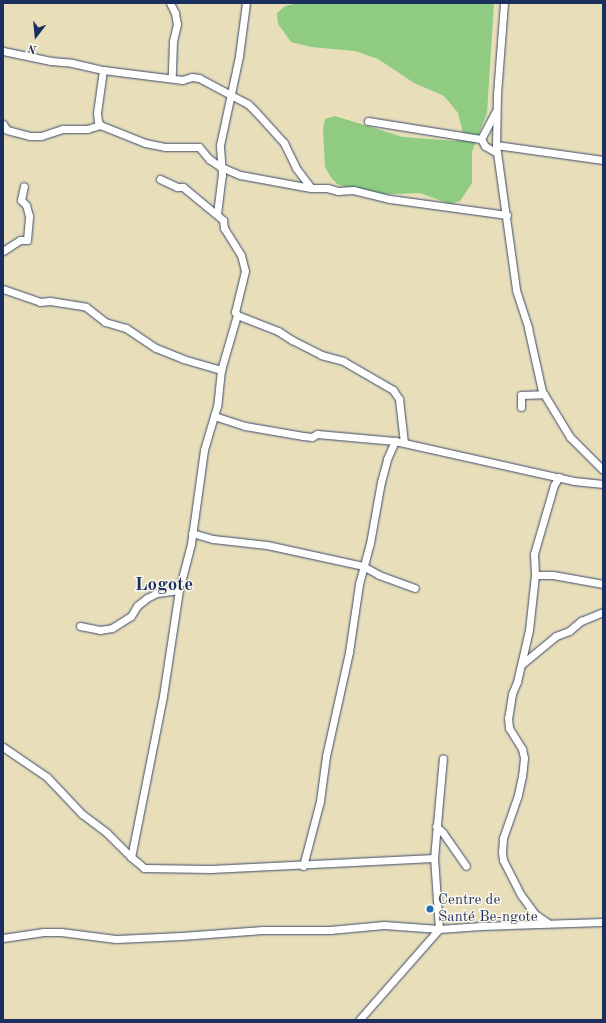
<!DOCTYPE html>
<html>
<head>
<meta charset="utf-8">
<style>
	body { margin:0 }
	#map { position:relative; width:606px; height:1023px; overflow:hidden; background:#e8dfba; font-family:"Old Standard TT",serif }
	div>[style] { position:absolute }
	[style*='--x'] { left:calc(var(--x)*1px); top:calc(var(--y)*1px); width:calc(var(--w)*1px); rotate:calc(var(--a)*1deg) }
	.green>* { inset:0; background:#8fcc82 }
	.roads { filter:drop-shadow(0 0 1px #3a496c) drop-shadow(0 0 1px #3a496c) }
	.minor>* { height:7px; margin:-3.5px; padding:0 3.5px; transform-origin:3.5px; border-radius:3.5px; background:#fff }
	.dots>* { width:11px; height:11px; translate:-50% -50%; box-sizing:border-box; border:2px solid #fbf7ec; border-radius:50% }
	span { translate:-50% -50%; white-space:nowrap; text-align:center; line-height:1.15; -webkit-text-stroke:3px #fbf7ec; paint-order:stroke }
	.poi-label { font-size:15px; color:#1b2f5e }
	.left { translate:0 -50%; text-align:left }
	.district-label { font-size:19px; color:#1b2f5e; font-weight:700 }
	.frame { position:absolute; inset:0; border:4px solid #1b2f5e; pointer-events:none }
	.north { position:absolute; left:16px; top:16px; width:40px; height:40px; -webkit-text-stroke:3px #fbf7ec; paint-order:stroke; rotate:196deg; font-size:11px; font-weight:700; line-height:16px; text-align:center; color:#1b2f5e }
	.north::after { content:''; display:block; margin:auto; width:14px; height:18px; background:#1b2f5e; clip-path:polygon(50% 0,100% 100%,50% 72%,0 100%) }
</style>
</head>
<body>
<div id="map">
	<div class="green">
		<i style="clip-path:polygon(299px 3px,494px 3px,487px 113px,472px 152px,472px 183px,460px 201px,450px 204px,420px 193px,366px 195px,337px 184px,330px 176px,325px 167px,323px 129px,325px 119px,335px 116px,403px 137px,456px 141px,463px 133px,458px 113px,444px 96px,414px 83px,378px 59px,355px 51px,311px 47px,291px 42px,278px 24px,277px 13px,285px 6px)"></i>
	</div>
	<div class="roads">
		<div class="minor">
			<i style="--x:170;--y:3;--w:11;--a:63"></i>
			<i style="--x:175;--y:13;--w:11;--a:80"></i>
			<i style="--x:177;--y:24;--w:17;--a:103"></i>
			<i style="--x:173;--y:41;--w:37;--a:92"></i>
			<i style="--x:504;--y:3;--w:91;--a:94.4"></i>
			<i style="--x:497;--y:94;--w:51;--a:91.1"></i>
			<i style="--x:496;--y:145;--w:146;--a:82.1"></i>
			<i style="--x:516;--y:290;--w:40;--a:72"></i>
			<i style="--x:528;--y:328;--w:65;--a:77.5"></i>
			<i style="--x:542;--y:391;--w:54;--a:58.7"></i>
			<i style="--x:570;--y:437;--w:47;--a:45"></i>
			<i style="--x:3;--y:51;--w:49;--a:11.8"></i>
			<i style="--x:51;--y:61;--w:21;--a:5"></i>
			<i style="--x:72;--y:63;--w:32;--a:13"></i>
			<i style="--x:103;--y:70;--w:80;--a:7.2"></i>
			<i style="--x:182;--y:80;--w:10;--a:-17"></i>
			<i style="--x:192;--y:77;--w:7;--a:8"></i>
			<i style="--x:199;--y:78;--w:55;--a:28"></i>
			<i style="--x:248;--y:104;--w:11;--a:45"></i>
			<i style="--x:256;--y:112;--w:42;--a:47.9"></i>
			<i style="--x:284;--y:143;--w:28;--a:64"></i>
			<i style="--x:296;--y:168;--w:25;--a:53"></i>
			<i style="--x:103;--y:70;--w:43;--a:97.9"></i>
			<i style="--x:97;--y:113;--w:8;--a:83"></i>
			<i style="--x:98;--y:121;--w:4;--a:63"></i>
			<i style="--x:100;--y:125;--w:48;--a:21.8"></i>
			<i style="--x:145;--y:143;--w:20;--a:11"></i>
			<i style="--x:165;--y:147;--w:34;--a:0"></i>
			<i style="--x:199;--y:147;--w:16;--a:50"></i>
			<i style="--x:209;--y:159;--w:14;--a:34"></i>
			<i style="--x:221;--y:167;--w:21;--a:23"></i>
			<i style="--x:240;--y:175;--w:72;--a:10.4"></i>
			<i style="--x:311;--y:188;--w:16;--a:0"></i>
			<i style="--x:327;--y:188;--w:11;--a:15"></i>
			<i style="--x:338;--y:191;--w:15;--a:-4"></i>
			<i style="--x:353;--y:190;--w:38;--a:14"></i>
			<i style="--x:390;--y:199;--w:118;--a:7.8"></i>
			<i style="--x:368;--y:121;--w:114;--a:9.1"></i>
			<i style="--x:3;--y:124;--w:7;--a:56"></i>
			<i style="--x:7;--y:130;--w:24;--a:15"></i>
			<i style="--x:30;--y:136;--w:11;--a:0"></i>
			<i style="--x:41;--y:136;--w:23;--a:-18"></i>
			<i style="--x:63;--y:129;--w:24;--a:0"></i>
			<i style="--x:87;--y:129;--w:14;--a:-17"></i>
			<i style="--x:481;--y:139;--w:30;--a:-62"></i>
			<i style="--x:481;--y:139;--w:8;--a:60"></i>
			<i style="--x:485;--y:146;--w:14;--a:30"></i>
			<i style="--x:496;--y:145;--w:108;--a:8"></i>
			<i style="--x:160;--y:179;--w:19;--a:25"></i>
			<i style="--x:177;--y:187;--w:6;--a:0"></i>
			<i style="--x:183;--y:187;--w:52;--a:39.5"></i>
			<i style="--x:223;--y:220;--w:8;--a:83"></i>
			<i style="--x:224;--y:228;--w:32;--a:58"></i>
			<i style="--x:241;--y:255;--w:16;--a:76"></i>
			<i style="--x:245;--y:271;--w:42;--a:103.7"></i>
			<i style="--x:235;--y:312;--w:4;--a:56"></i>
			<i style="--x:237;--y:315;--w:57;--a:106.2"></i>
			<i style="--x:221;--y:370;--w:36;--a:96"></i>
			<i style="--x:217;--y:406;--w:46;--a:106.5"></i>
			<i style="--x:204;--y:450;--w:95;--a:97.9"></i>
			<i style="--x:191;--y:544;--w:48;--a:104.6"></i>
			<i style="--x:179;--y:590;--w:107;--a:98.6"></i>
			<i style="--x:163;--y:696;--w:164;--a:101.2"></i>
			<i style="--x:131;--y:857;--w:17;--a:40"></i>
			<i style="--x:144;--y:868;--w:67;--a:0.9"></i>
			<i style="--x:211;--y:869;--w:223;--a:-2.8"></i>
			<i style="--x:217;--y:214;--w:39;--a:-83"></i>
			<i style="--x:222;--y:175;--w:30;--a:-94"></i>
			<i style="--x:220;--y:145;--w:91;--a:-77.9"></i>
			<i style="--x:239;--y:56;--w:53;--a:-82.5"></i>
			<i style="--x:3;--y:251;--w:20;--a:-33"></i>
			<i style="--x:20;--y:240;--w:7;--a:0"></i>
			<i style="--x:27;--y:240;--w:24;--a:-85"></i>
			<i style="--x:29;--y:216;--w:11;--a:-105"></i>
			<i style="--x:26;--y:205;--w:7;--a:-135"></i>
			<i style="--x:21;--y:200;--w:14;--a:-78"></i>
			<i style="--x:3;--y:289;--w:39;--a:19"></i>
			<i style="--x:40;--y:302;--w:10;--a:-6"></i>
			<i style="--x:50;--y:301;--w:36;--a:9"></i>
			<i style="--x:86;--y:307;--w:24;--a:38"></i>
			<i style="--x:105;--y:322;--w:22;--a:16"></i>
			<i style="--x:126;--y:328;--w:36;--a:34"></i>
			<i style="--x:156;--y:348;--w:29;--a:22"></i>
			<i style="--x:183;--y:359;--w:40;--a:16"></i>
			<i style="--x:237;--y:315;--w:44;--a:21.3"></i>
			<i style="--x:278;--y:331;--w:17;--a:33"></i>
			<i style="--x:292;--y:340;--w:33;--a:27"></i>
			<i style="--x:321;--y:355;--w:23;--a:15"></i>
			<i style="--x:343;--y:361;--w:58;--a:30.1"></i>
			<i style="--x:393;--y:390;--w:11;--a:56"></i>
			<i style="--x:399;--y:399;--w:44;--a:83.5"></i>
			<i style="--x:521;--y:407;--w:12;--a:-90"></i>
			<i style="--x:521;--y:395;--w:23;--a:-2"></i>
			<i style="--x:214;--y:416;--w:33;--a:18"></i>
			<i style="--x:245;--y:426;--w:59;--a:9.8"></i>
			<i style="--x:303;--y:436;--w:9;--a:6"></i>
			<i style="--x:312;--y:437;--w:6;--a:-31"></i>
			<i style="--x:317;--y:434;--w:78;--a:5.1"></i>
			<i style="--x:395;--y:441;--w:183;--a:12.6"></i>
			<i style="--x:574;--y:481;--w:29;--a:6"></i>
			<i style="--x:559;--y:477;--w:9;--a:122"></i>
			<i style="--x:554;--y:485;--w:72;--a:106.2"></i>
			<i style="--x:534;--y:554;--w:21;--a:87"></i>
			<i style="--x:535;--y:575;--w:18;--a:0"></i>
			<i style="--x:553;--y:575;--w:51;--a:10.2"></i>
			<i style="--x:192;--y:533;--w:22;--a:16"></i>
			<i style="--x:213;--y:539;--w:54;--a:6.3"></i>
			<i style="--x:267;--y:545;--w:98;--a:12.3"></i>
			<i style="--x:363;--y:566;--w:18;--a:29"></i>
			<i style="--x:379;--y:575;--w:38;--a:20"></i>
			<i style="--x:535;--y:575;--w:55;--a:96.2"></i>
			<i style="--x:529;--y:630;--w:53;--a:103"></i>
			<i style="--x:517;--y:682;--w:13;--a:113"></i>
			<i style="--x:512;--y:694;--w:24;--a:99"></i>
			<i style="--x:508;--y:718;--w:10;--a:84"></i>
			<i style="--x:509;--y:728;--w:25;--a:58"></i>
			<i style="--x:522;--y:749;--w:9;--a:77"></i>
			<i style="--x:524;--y:758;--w:18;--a:96"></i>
			<i style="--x:522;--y:776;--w:19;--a:102"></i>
			<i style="--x:518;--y:795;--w:46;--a:109.2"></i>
			<i style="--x:503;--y:838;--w:14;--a:94"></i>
			<i style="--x:502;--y:852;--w:8;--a:83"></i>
			<i style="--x:503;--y:860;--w:39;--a:63"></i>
			<i style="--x:521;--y:895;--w:24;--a:54"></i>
			<i style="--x:535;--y:914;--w:16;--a:35"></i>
			<i style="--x:80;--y:626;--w:20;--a:11"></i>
			<i style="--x:100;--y:630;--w:12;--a:-9"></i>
			<i style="--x:112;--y:628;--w:22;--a:-32"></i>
			<i style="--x:131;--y:616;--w:12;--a:-59"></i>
			<i style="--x:137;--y:606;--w:13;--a:-39"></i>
			<i style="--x:147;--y:598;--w:11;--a:-27"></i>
			<i style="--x:157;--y:593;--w:22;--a:-8"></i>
			<i style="--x:522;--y:664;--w:44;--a:-39.5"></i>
			<i style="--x:556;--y:636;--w:14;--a:-21"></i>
			<i style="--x:569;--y:631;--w:16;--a:-40"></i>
			<i style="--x:581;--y:621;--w:24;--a:-22"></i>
			<i style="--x:3;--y:747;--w:53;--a:34.3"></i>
			<i style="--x:47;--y:777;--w:51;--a:46.6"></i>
			<i style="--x:82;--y:814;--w:31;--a:37"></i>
			<i style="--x:107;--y:833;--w:34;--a:45"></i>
			<i style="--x:436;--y:826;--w:10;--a:45"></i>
			<i style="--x:443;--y:833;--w:40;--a:55.1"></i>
			<i style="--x:303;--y:866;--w:67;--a:-75.3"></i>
			<i style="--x:320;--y:801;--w:45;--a:-82.4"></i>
			<i style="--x:326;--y:756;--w:107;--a:-77.5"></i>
			<i style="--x:349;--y:652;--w:69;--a:-81.6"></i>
			<i style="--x:359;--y:584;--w:42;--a:-75"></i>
			<i style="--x:370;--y:543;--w:62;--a:-79.8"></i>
			<i style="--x:381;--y:482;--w:24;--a:-75"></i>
			<i style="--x:387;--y:459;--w:20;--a:-66"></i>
			<i style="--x:3;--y:938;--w:41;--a:-8.3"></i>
			<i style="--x:44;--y:932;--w:17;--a:0"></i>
			<i style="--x:61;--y:932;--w:55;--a:7.3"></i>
			<i style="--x:116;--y:939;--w:65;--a:-2.6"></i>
			<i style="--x:181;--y:936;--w:82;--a:-4.2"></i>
			<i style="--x:263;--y:930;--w:67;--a:0"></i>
			<i style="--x:330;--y:930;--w:54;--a:-5.3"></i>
			<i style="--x:384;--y:925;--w:55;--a:4.2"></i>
			<i style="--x:439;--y:929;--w:42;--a:-4.1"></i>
			<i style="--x:481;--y:926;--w:122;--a:-1.9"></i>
			<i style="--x:359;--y:1020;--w:121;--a:-48.7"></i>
			<i style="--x:439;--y:929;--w:71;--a:-94"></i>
			<i style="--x:434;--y:858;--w:100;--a:-84.9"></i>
		</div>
	</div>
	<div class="dots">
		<i style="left:430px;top:909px;background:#1f6fb2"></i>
	</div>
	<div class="poi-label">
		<span class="left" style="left:438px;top:909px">Centre de<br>Santé Be-ngote</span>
	</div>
	<div class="district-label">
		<span style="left:164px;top:586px">Logote</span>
	</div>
	<div class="frame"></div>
	<div class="north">N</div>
</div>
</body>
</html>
